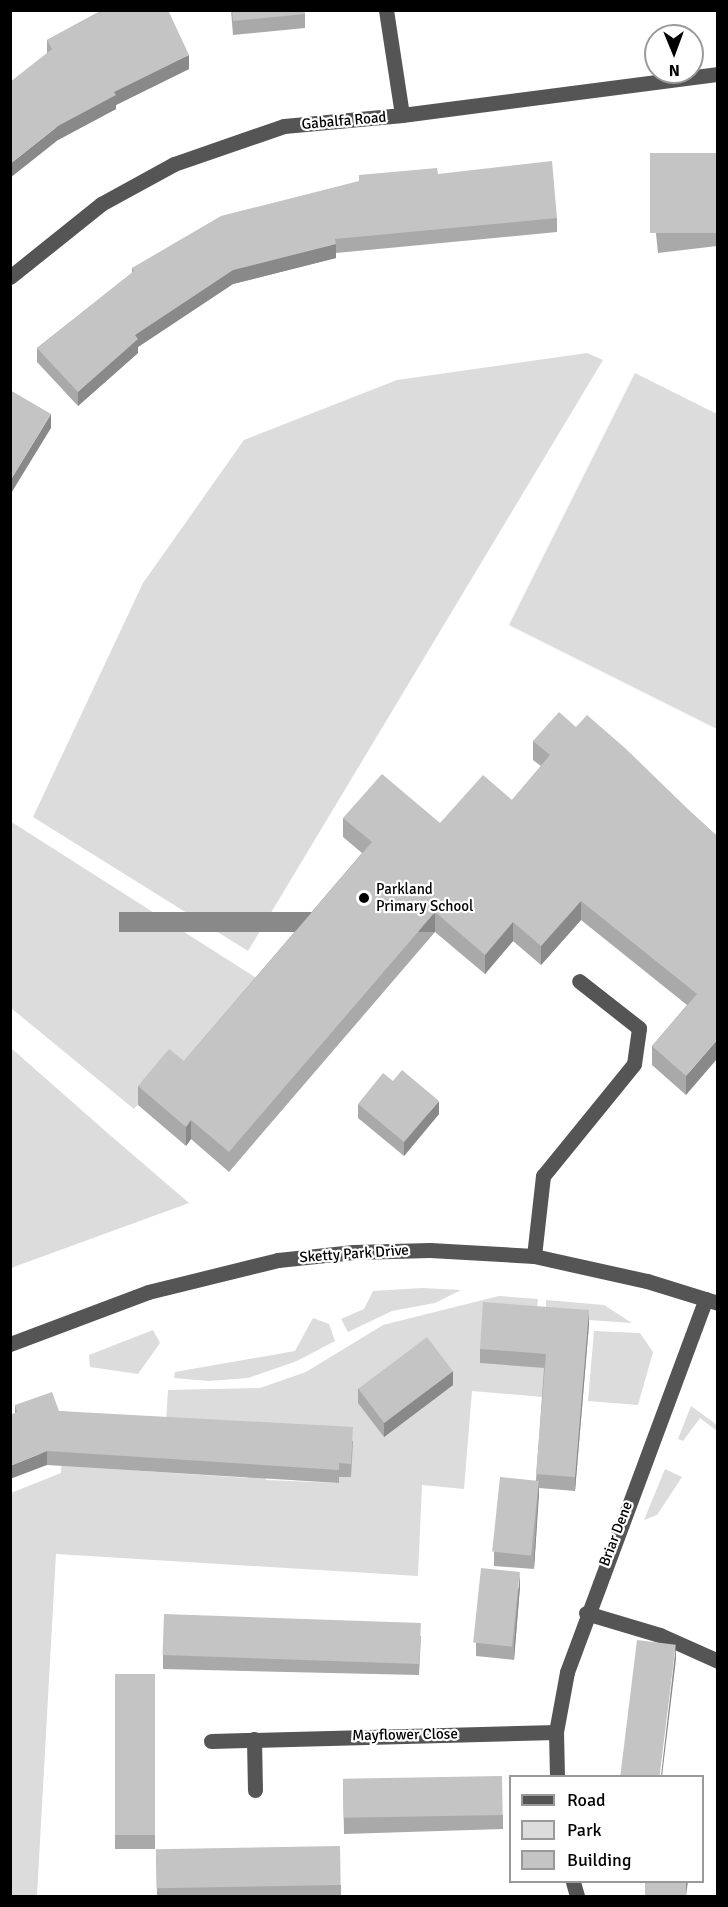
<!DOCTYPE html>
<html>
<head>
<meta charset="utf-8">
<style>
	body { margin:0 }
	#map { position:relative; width:728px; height:1907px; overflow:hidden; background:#fff; font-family:Signika,sans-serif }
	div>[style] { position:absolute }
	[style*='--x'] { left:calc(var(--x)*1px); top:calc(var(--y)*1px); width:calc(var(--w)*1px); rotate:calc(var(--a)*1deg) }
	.green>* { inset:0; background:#dcdcdc }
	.minor>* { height:15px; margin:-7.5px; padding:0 7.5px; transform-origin:7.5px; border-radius:7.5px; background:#555 }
	.wall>* { inset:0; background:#a9a9a9; transform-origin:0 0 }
	.shaded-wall>* { inset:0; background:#898989; transform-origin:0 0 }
	.building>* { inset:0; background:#c4c4c4; transform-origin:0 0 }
	.dots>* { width:16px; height:16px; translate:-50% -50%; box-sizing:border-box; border:3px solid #fff; border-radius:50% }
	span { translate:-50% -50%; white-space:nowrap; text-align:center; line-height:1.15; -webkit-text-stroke:4.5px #fff; paint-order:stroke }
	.street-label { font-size:15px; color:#000 }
	.poi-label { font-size:15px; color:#000 }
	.left { translate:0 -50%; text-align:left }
	.frame { position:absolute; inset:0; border:12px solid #000; pointer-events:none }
	.legend { position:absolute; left:509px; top:1775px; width:195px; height:108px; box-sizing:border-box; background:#fff; border:2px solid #999; margin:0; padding:8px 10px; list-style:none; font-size:18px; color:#000 }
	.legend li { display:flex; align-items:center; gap:12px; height:30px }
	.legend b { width:30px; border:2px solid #999 }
	.north { position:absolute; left:644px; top:24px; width:60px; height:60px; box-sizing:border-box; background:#fff; border:2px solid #999; border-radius:50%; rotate:179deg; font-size:16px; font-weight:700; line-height:24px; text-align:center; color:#000 }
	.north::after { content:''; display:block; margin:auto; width:21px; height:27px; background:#000; clip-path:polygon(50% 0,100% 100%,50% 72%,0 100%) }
</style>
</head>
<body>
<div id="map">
	<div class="green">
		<i style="clip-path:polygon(587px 353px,603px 360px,248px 951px,33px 817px,143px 583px,244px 440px,397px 380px)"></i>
		<i style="clip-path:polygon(635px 373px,717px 414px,717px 729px,509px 625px)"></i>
		<i style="clip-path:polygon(10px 821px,266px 984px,184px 1080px,169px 1068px,134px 1109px,11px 1008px)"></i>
		<i style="clip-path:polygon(11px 1048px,111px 1136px,189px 1203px,11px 1268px)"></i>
		<i style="clip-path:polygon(422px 1288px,461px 1290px,435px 1303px,392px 1311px,348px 1332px,341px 1319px,364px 1309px,373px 1291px)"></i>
		<i style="clip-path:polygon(evenodd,499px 1296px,538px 1299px,536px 1320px,480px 1362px,546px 1368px,543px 1397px,472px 1391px,464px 1489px,422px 1485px,418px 1576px,56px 1554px,37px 1896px,11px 1896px,11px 1493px,61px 1473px,64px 1424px,67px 1466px,248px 1478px,166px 1421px,168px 1390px,260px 1388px,306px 1372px,383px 1325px,499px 1296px,266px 1468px,351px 1477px,339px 1477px,338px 1483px,266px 1480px,266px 1468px)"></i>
		<i style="clip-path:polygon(546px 1300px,604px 1305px,632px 1323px,546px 1317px)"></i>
		<i style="clip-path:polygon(313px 1318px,329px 1324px,335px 1341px,297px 1361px,248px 1378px,209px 1381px,174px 1378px,175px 1372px,295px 1351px)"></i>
		<i style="clip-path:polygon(153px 1330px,160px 1343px,138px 1374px,90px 1367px,89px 1355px)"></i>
		<i style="clip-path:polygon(594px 1331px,640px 1333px,653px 1352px,638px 1405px,588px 1401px)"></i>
		<i style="clip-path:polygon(691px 1406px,717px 1425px,717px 1431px,700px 1418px,683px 1441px,678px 1439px)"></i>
		<i style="clip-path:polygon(665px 1469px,682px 1477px,657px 1515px,644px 1520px)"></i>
	</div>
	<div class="minor">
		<i style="--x:386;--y:10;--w:106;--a:81.3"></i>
		<i style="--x:10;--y:277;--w:117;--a:-38.7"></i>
		<i style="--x:101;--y:204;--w:83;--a:-28.7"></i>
		<i style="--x:174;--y:164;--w:116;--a:-19.1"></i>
		<i style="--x:284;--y:126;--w:119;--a:-5.3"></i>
		<i style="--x:402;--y:115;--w:319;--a:-7.4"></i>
		<i style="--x:534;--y:1256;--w:81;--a:-83.6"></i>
		<i style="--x:543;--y:1176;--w:144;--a:-50.9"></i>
		<i style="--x:634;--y:1064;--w:36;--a:-82"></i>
		<i style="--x:639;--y:1028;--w:76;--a:-141.9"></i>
		<i style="--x:10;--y:1344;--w:147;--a:-20.6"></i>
		<i style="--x:148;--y:1292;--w:134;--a:-13.8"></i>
		<i style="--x:278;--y:1260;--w:76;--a:-6"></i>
		<i style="--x:354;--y:1252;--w:76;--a:-1.5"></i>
		<i style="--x:430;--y:1250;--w:104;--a:3.3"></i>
		<i style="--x:534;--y:1256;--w:116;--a:12.5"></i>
		<i style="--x:647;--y:1281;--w:74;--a:17.2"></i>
		<i style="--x:586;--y:1613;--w:77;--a:16.6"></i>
		<i style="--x:660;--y:1635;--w:64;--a:24.1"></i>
		<i style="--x:254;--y:1739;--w:51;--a:88.9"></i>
		<i style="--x:211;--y:1741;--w:345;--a:-1.5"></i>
		<i style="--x:557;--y:1776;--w:44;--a:-91.3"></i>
		<i style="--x:556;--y:1732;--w:61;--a:-79.6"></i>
		<i style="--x:567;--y:1672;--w:398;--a:-69.6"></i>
		<i style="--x:573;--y:1882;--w:15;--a:74"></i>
	</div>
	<div class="wall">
		<i style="clip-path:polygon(99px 10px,168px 10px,189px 69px,116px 105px,116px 109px,58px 140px,47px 53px,47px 40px,99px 12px)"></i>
		<i style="clip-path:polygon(231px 10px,305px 10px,305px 28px,233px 35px)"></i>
		<i style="clip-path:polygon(717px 153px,717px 246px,658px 253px,650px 175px,650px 161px)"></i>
		<i style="clip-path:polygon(438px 174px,557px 218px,557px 232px,336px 253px,336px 258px,233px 284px,138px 347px,138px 353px,78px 406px,37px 362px,37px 348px,132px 273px,132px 268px,359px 182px,359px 175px)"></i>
		<i style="clip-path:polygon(576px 727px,693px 814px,717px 836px,686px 1095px,652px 1065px,652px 1046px,687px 1005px,581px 920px,541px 965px,513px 941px,485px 974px,435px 932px,229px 1172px,191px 1139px,186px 1146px,138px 1105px,138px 1086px,184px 1061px,362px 853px,343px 837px,343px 818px,440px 823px,512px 800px,541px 766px,533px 760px,533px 741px)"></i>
		<i style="clip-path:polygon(358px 1104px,439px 1114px,404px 1156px,358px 1118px)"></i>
		<i style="clip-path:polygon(589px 1324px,575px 1491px,539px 1488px,534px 1569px,494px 1566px,494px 1552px,536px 1480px,544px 1368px,480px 1363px,480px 1349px)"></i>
		<i style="clip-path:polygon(453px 1385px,384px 1437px,358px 1403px,358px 1389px)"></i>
		<i style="clip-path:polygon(15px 1405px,59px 1411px,353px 1441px,351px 1477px,339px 1477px,339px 1483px,47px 1465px,15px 1413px)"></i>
		<i style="clip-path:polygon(520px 1586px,514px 1660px,476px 1656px,476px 1643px)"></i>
		<i style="clip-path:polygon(421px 1636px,419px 1675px,163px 1669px,163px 1655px)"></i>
		<i style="left:115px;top:1674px;width:40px;height:175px"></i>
		<i style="clip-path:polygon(343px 1780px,503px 1815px,503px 1829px,344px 1834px)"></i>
		<i style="clip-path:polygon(156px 1851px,341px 1885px,341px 1896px,157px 1896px)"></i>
	</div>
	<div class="shaded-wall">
		<i style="clip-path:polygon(189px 55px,189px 69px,116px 105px,116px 109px,58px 140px,10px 178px,10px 164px,58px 126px,114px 92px)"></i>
		<i style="clip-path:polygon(336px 244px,336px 258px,233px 284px,138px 347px,138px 353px,78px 406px,78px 392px,135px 335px,233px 270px)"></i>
		<i style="clip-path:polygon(51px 414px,51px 428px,10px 495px,10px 481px)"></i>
		<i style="clip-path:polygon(581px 901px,581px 920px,541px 965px,541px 946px)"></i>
		<i style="left:435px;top:912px;width:20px;height:316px;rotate:90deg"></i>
		<i style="clip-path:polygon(513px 922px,513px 941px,485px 974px,485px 955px)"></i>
		<i style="clip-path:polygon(717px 1040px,717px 1059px,686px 1095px,686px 1076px)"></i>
		<i style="clip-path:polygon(439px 1101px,439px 1114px,404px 1156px,404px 1142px)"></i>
		<i style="clip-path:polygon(191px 1120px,191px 1139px,186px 1146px,186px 1127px)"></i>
		<i style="clip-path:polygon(589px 1310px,589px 1324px,575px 1491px,575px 1477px)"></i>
		<i style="clip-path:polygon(453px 1371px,453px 1385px,384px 1437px,384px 1423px)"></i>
		<i style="clip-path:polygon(47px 1451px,47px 1465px,10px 1479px,10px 1466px)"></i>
		<i style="clip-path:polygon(539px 1481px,539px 1495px,534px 1569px,534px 1555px)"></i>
		<i style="clip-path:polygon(520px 1572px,520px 1586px,514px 1660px,514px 1646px)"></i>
		<i style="clip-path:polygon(676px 1645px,676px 1659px,662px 1776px,661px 1776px)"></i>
		<i style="clip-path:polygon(686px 1881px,688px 1881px,686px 1896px,685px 1896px)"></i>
	</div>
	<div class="building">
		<i style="clip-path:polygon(102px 10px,168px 10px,189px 55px,114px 92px,116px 95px,58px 126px,10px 164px,10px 82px,52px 49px,47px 40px)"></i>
		<i style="clip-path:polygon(232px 10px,305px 10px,305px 14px,233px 21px)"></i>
		<i style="left:717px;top:153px;width:80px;height:67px;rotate:90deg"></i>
		<i style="clip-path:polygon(552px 161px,557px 218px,335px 239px,336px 244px,233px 270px,135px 335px,138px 339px,78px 392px,37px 348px,134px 271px,132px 268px,221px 216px,359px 181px,359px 175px,437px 168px,438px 174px)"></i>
		<i style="clip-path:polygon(10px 390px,51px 414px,10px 481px)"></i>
		<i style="clip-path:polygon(559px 712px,576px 727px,587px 715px,625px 748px,693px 814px,717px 836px,717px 1040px,686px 1076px,652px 1046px,697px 994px,581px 901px,541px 946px,513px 922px,485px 955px,435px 912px,229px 1152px,191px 1120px,186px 1127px,138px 1086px,169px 1049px,184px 1061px,372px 842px,343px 818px,382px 774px,440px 823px,483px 775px,512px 800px,550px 755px,533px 741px)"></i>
		<i style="clip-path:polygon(402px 1070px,439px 1101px,404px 1142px,358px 1104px,383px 1073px,393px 1081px)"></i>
		<i style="clip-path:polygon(483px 1302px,589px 1310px,575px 1477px,536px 1474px,546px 1354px,480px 1349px)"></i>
		<i style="left:427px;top:1337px;width:43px;height:86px;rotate:53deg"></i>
		<i style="clip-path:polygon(52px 1392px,59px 1411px,353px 1427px,351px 1464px,339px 1463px,339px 1470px,47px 1451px,10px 1466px,10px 1415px,17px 1412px,15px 1405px)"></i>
		<i style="left:500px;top:1477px;width:39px;height:75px;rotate:6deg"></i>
		<i style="left:481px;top:1568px;width:39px;height:75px;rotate:6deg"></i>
		<i style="left:164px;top:1614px;width:257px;height:41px;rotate:2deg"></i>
		<i style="left:637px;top:1640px;width:39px;height:137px;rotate:7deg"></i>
		<i style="left:115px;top:1674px;width:40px;height:161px"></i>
		<i style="left:502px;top:1776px;width:39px;height:159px;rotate:89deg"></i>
		<i style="left:340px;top:1846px;width:39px;height:184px;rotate:89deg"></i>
		<i style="left:645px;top:1881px;width:41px;height:15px"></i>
	</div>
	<div class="dots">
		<i style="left:364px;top:898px;background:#000"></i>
	</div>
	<div class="street-label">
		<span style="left:344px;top:121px;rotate:-5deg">Gabalfa Road</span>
		<span style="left:354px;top:1254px;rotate:-4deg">Sketty Park Drive</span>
		<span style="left:616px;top:1534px;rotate:-69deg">Briar Dene</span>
		<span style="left:405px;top:1735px;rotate:-1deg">Mayflower Close</span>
	</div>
	<div class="poi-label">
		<span class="left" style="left:376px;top:898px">Parkland<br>Primary School</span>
	</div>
	<div class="frame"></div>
	<ul class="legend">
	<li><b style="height:8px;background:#555"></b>Road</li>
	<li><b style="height:16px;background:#dcdcdc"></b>Park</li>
	<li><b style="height:16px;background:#c4c4c4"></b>Building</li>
	</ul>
	<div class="north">N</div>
</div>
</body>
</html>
